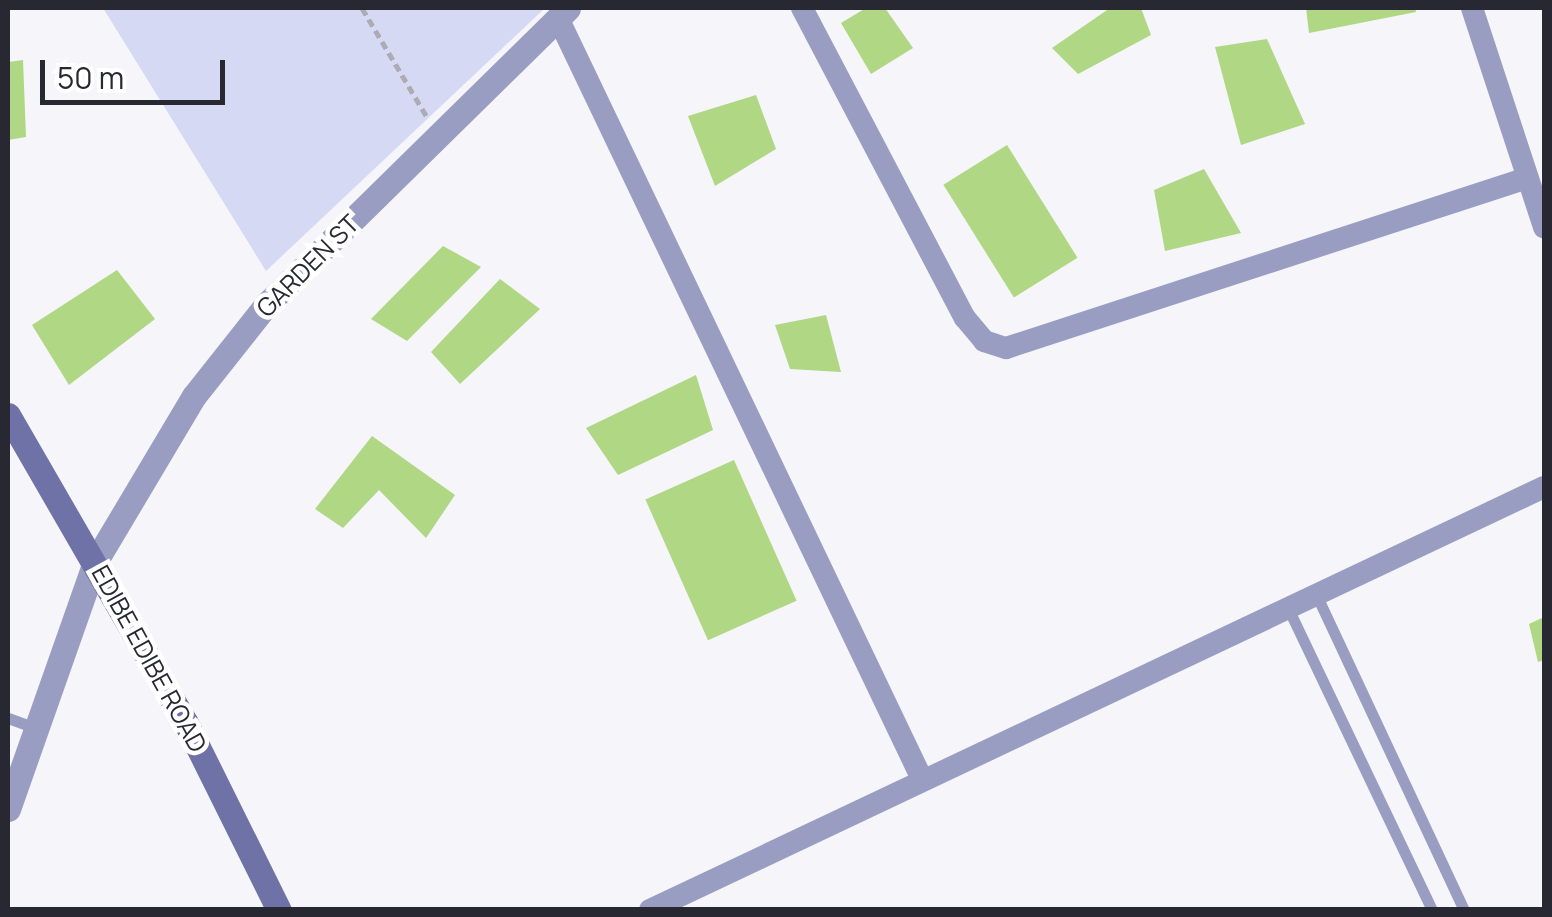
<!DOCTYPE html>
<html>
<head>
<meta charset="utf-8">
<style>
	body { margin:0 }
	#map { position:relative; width:1552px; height:917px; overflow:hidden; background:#f5f5fa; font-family:Manrope,sans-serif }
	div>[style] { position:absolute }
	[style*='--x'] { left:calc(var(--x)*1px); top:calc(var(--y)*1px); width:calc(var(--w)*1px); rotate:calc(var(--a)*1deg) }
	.green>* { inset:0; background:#d6d9f4 }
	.building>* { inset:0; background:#b0d784; transform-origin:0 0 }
	.path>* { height:5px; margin-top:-2.5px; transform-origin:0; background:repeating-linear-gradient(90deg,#acacb2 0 8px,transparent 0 13px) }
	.service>* { height:11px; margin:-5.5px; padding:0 5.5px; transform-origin:5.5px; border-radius:5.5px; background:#9a9dc2 }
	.minor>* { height:22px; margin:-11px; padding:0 11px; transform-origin:11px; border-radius:11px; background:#9a9dc2 }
	.tertiary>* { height:25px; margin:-12.5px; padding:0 12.5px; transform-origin:12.5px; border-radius:12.5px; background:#9a9dc2 }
	.secondary>* { height:25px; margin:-12.5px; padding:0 12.5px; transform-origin:12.5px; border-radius:12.5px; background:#6f72a6 }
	span { translate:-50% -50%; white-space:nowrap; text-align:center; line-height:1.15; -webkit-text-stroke:9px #fff; paint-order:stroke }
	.street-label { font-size:25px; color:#272831 }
	.frame { position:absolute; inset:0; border:10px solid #272831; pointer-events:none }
	.scale { position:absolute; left:40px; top:60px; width:185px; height:45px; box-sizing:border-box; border:5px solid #272831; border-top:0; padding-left:12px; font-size:30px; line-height:35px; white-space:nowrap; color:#272831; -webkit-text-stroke:8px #fff; paint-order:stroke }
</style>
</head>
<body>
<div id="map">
	<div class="green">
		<i style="clip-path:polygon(103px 8px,545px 8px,266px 271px)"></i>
	</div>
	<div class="building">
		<i style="clip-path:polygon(866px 8px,885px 8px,913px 48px,871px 74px,841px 23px)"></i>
		<i style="clip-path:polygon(1110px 8px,1141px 8px,1151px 35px,1078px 74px,1052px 48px)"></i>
		<i style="clip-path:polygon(1306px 8px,1415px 8px,1416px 12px,1309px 33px)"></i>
		<i style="clip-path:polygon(1267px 39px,1305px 124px,1241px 145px,1215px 47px)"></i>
		<i style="clip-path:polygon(23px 60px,26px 137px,8px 140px,8px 62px)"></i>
		<i style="clip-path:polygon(756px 95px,776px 149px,715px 186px,688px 116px)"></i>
		<i style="left:1007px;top:145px;width:133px;height:75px;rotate:58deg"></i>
		<i style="clip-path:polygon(1204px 169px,1241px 233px,1165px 251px,1154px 190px)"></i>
		<i style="clip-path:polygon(443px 246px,481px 267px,407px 341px,371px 319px)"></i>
		<i style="clip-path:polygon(117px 270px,155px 319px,69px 385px,32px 325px)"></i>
		<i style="clip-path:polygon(500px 279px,540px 309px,460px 384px,431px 352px)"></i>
		<i style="clip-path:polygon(826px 315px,841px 372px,790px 369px,775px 325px)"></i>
		<i style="clip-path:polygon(696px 375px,713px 430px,618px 475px,586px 428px)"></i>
		<i style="clip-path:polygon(372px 436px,455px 495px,426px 538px,379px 490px,343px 528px,315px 509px)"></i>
		<i style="left:734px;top:460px;width:154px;height:97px;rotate:66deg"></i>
		<i style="clip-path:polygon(1544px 617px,1544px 660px,1538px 662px,1529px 624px)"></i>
	</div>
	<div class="path">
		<i style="--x:362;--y:8;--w:127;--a:59.2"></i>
	</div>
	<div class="service">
		<i style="--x:1315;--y:592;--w:351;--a:64.9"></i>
		<i style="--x:1287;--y:606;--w:337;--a:64.5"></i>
		<i style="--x:8;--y:718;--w:30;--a:20"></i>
	</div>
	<div class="minor">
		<i style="--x:802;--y:8;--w:350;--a:62.3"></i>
		<i style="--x:965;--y:318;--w:30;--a:50"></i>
		<i style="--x:984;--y:341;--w:23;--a:18"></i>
		<i style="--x:1006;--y:348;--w:545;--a:-18.07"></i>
		<i style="--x:1472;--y:8;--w:231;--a:71.8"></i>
		<i style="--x:558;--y:18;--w:844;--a:64.44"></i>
		<i style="--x:650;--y:910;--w:989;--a:-25.32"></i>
	</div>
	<div class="tertiary">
		<i style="--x:8;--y:809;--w:262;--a:-70.6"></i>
		<i style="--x:95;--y:562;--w:193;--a:-59.2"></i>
		<i style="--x:194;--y:396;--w:117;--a:-51.6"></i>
		<i style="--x:267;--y:304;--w:422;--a:-44.5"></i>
	</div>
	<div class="secondary">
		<i style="--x:8;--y:415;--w:356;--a:60"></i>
		<i style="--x:186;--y:723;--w:209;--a:63.6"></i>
	</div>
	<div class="street-label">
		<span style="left:308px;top:266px;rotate:-45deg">GARDEN ST</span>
		<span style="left:149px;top:659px;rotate:61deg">EDIBE EDIBE ROAD</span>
	</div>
	<div class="frame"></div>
	<div class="scale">50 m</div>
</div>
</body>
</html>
